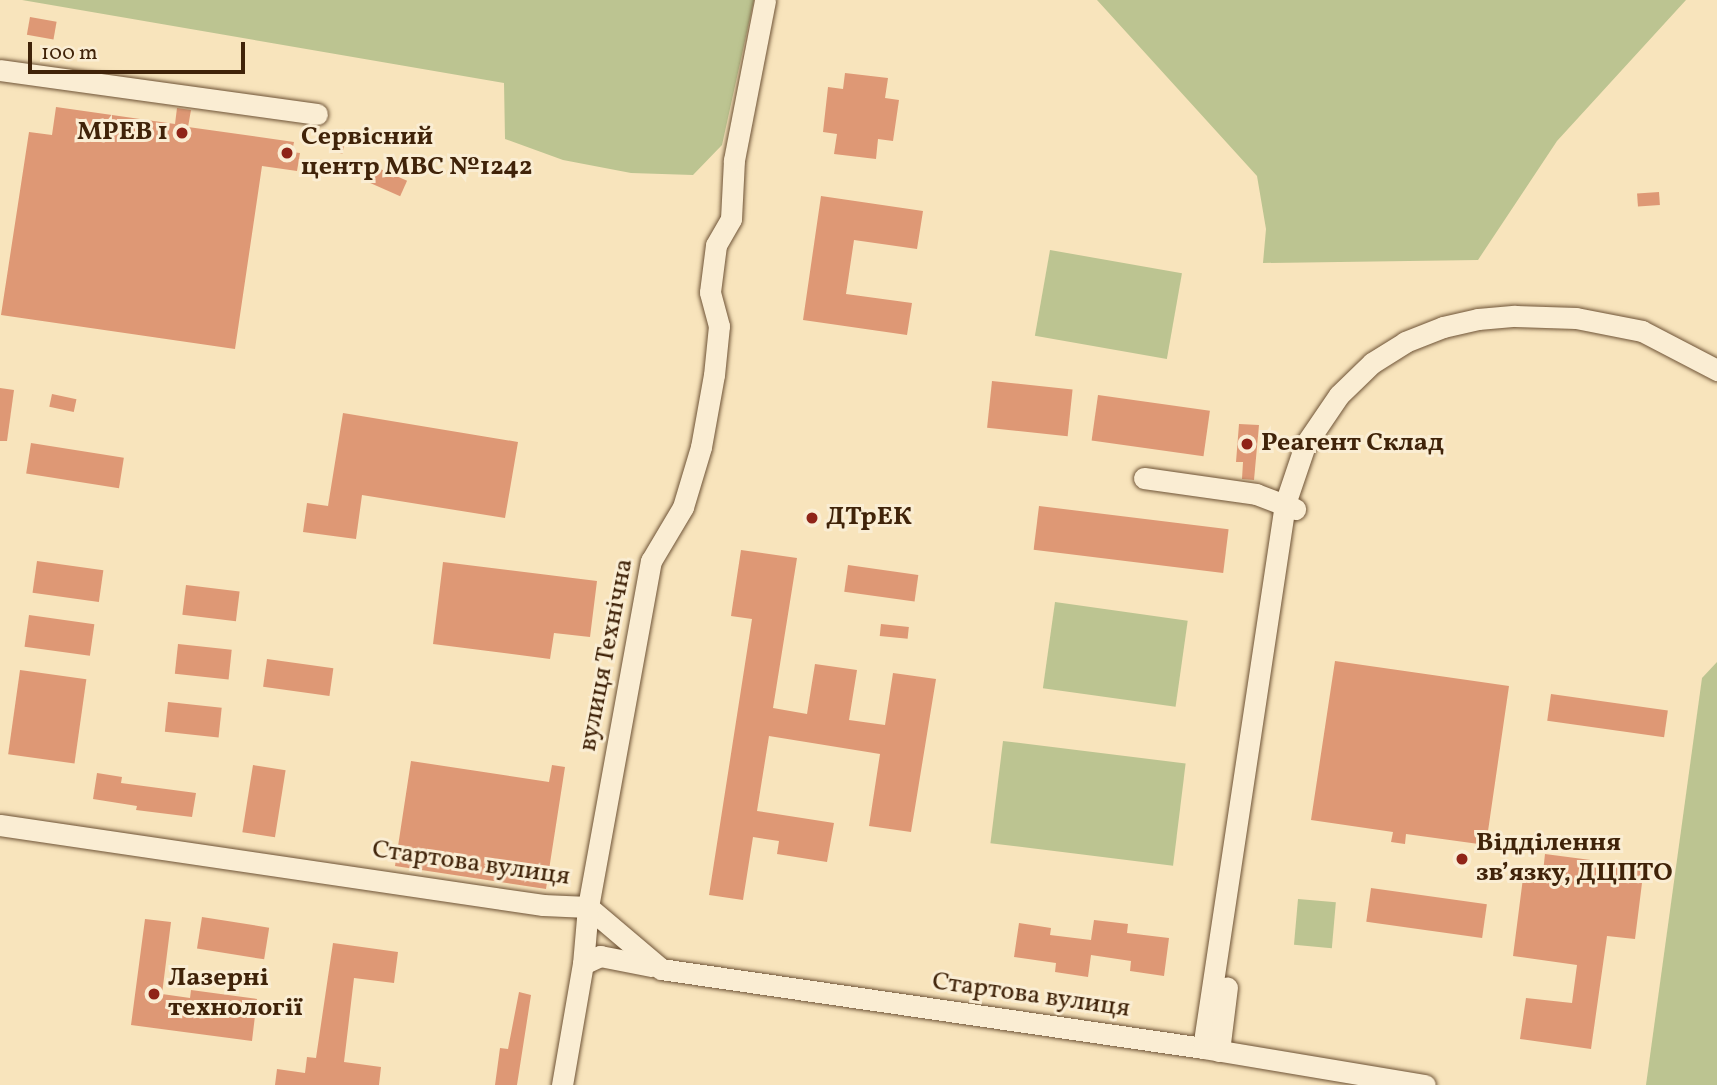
<!DOCTYPE html>
<html>
<head>
<meta charset="utf-8">
<style>
	body { margin:0 }
	#map { position:relative; width:1717px; height:1085px; overflow:hidden; background:#f8e4bc; font-family:Vollkorn,serif }
	div>[style] { position:absolute }
	[style*='--x'] { left:calc(var(--x)*1px); top:calc(var(--y)*1px); width:calc(var(--w)*1px); rotate:calc(var(--a)*1deg) }
	.green>* { inset:0; background:#bcc491; transform-origin:0 0 }
	.building>* { inset:0; background:#de9875; transform-origin:0 0 }
	.roads { filter:drop-shadow(0 0 2px #6e5336) drop-shadow(0 0 2px #6e5336) }
	.minor>* { height:21px; margin:-10.5px; padding:0 10.5px; transform-origin:10.5px; border-radius:10.5px; background:#faedd3 }
	.dots>* { width:19px; height:19px; translate:-50% -50%; box-sizing:border-box; border:4px solid #faedd3; border-radius:50% }
	span { translate:-50% -50%; white-space:nowrap; text-align:center; line-height:1.15; -webkit-text-stroke:6px #faedd3; paint-order:stroke }
	.poi-label { font-size:26px; color:#402309; font-weight:700 }
	.right { translate:-100% -50%; text-align:right }
	.left { translate:0 -50%; text-align:left }
	.street-label { font-size:26px; color:#402309 }
	.scale { position:absolute; left:28px; top:42px; width:217px; height:32px; box-sizing:border-box; border:4px solid #402309; border-top:0; padding-left:9px; font-size:21px; line-height:24px; white-space:nowrap; color:#402309; -webkit-text-stroke:5px #faedd3; paint-order:stroke }
</style>
</head>
<body>
<div id="map">
	<div class="green">
		<i style="clip-path:polygon(22px 0,754px 0,722px 145px,693px 175px,631px 173px,563px 160px,505px 139px,504px 83px)"></i>
		<i style="clip-path:polygon(1097px 0,1686px 0,1557px 141px,1478px 260px,1263px 263px,1266px 229px,1257px 176px)"></i>
		<i style="left:1050px;top:250px;width:134px;height:87px;rotate:10deg"></i>
		<i style="left:1055px;top:602px;width:134px;height:87px;rotate:8deg"></i>
		<i style="clip-path:polygon(1717px 662px,1717px 1085px,1646px 1085px,1702px 678px)"></i>
		<i style="left:1003px;top:741px;width:184px;height:103px;rotate:7deg"></i>
		<i style="left:1298px;top:899px;width:38px;height:46px;rotate:5deg"></i>
	</div>
	<div class="building">
		<i style="left:30px;top:17px;width:27px;height:18px;rotate:10deg"></i>
		<i style="clip-path:polygon(845px 73px,888px 78px,885px 98px,899px 100px,893px 141px,878px 139px,876px 159px,834px 154px,837px 134px,823px 132px,828px 87px,843px 89px)"></i>
		<i style="clip-path:polygon(56px 107px,175px 124px,177px 108px,191px 110px,188px 127px,294px 142px,292px 152px,300px 153px,297px 171px,262px 166px,235px 349px,1px 315px,29px 132px,52px 135px)"></i>
		<i style="left:335px;top:133px;width:11px;height:19px;rotate:10deg"></i>
		<i style="left:376px;top:167px;width:34px;height:17px;rotate:24deg"></i>
		<i style="left:1659px;top:192px;width:13px;height:22px;rotate:86deg"></i>
		<i style="clip-path:polygon(821px 196px,923px 211px,917px 249px,854px 240px,846px 294px,912px 303px,907px 335px,803px 320px)"></i>
		<i style="left:992px;top:381px;width:81px;height:47px;rotate:6deg"></i>
		<i style="clip-path:polygon(0 388px,14px 390px,7px 441px,0 441px)"></i>
		<i style="left:52px;top:394px;width:25px;height:13px;rotate:12deg"></i>
		<i style="left:1098px;top:395px;width:113px;height:46px;rotate:8deg"></i>
		<i style="clip-path:polygon(343px 413px,518px 442px,505px 518px,362px 495px,356px 539px,303px 532px,307px 503px,328px 506px)"></i>
		<i style="clip-path:polygon(1239px 424px,1259px 425px,1254px 480px,1242px 479px,1243px 462px,1236px 462px)"></i>
		<i style="left:31px;top:443px;width:94px;height:31px;rotate:9deg"></i>
		<i style="left:1039px;top:506px;width:191px;height:44px;rotate:7deg"></i>
		<i style="clip-path:polygon(741px 550px,797px 558px,773px 708px,807px 714px,815px 664px,857px 670px,849px 720px,885px 725px,893px 673px,936px 679px,911px 832px,869px 826px,880px 754px,769px 736px,757px 811px,834px 823px,827px 862px,777px 854px,779px 841px,753px 837px,743px 900px,709px 895px,752px 619px,731px 616px)"></i>
		<i style="left:37px;top:561px;width:67px;height:32px;rotate:8deg"></i>
		<i style="clip-path:polygon(443px 562px,597px 581px,590px 637px,554px 633px,550px 659px,433px 644px)"></i>
		<i style="left:848px;top:565px;width:71px;height:27px;rotate:8deg"></i>
		<i style="left:186px;top:585px;width:54px;height:30px;rotate:7deg"></i>
		<i style="left:29px;top:615px;width:66px;height:32px;rotate:8deg"></i>
		<i style="left:881px;top:624px;width:28px;height:12px;rotate:6deg"></i>
		<i style="left:178px;top:644px;width:54px;height:30px;rotate:6deg"></i>
		<i style="left:267px;top:659px;width:67px;height:28px;rotate:8deg"></i>
		<i style="clip-path:polygon(1335px 661px,1509px 686px,1486px 845px,1406px 834px,1405px 844px,1391px 842px,1393px 832px,1311px 820px)"></i>
		<i style="left:20px;top:670px;width:67px;height:85px;rotate:8deg"></i>
		<i style="left:1551px;top:694px;width:118px;height:27px;rotate:8deg"></i>
		<i style="left:168px;top:702px;width:54px;height:30px;rotate:6deg"></i>
		<i style="clip-path:polygon(411px 761px,549px 782px,552px 765px,565px 767px,546px 889px,395px 866px)"></i>
		<i style="left:253px;top:765px;width:33px;height:68px;rotate:9deg"></i>
		<i style="clip-path:polygon(97px 773px,122px 777px,121px 783px,196px 793px,192px 817px,136px 810px,137px 806px,93px 799px)"></i>
		<i style="clip-path:polygon(1545px 854px,1644px 867px,1635px 939px,1607px 936px,1591px 1049px,1520px 1039px,1526px 998px,1572px 1003px,1577px 965px,1513px 956px,1523px 878px,1542px 881px)"></i>
		<i style="left:1371px;top:888px;width:117px;height:34px;rotate:8deg"></i>
		<i style="left:202px;top:917px;width:68px;height:32px;rotate:9deg"></i>
		<i style="clip-path:polygon(145px 919px,171px 922px,162px 994px,190px 998px,191px 990px,257px 999px,252px 1041px,131px 1025px)"></i>
		<i style="clip-path:polygon(1094px 920px,1128px 924px,1127px 933px,1169px 938px,1164px 976px,1130px 971px,1131px 961px,1091px 955px,1088px 977px,1055px 972px,1056px 963px,1014px 957px,1019px 923px,1051px 928px,1050px 935px,1091px 940px)"></i>
		<i style="clip-path:polygon(333px 943px,398px 952px,394px 983px,354px 978px,344px 1062px,381px 1067px,379px 1085px,275px 1085px,277px 1069px,305px 1073px,307px 1057px,316px 1058px)"></i>
		<i style="clip-path:polygon(519px 992px,531px 995px,517px 1085px,495px 1085px,500px 1048px,508px 1049px)"></i>
	</div>
	<div class="roads">
		<div class="minor">
			<i style="--x:0;--y:70;--w:320;--a:7.9"></i>
			<i style="--x:1144;--y:478;--w:113;--a:8.1"></i>
			<i style="--x:1256;--y:494;--w:42;--a:21"></i>
			<i style="--x:0;--y:825;--w:549;--a:8.38"></i>
			<i style="--x:543;--y:905;--w:45;--a:2.5"></i>
			<i style="--x:588;--y:907;--w:96;--a:40.3"></i>
			<i style="--x:661;--y:969;--w:548;--a:8.29"></i>
			<i style="--x:1203;--y:1048;--w:225;--a:9.5"></i>
			<i style="--x:583;--y:964;--w:19;--a:-25"></i>
			<i style="--x:600;--y:956;--w:52;--a:11.1"></i>
			<i style="--x:1203;--y:1048;--w:550;--a:-81.43"></i>
			<i style="--x:1285;--y:504;--w:62;--a:-71.3"></i>
			<i style="--x:1305;--y:445;--w:60;--a:-55.8"></i>
			<i style="--x:1339;--y:395;--w:46;--a:-44.1"></i>
			<i style="--x:1372;--y:363;--w:39;--a:-32"></i>
			<i style="--x:1405;--y:342;--w:41;--a:-21.5"></i>
			<i style="--x:1443;--y:327;--w:36;--a:-13"></i>
			<i style="--x:1478;--y:319;--w:37;--a:-5"></i>
			<i style="--x:1515;--y:316;--w:61;--a:1.9"></i>
			<i style="--x:1576;--y:318;--w:67;--a:11.1"></i>
			<i style="--x:1642;--y:331;--w:85;--a:27.5"></i>
			<i style="--x:1219;--y:1051;--w:64;--a:-82.9"></i>
			<i style="--x:562;--y:1085;--w:123;--a:-80.2"></i>
			<i style="--x:583;--y:964;--w:57;--a:-85"></i>
			<i style="--x:588;--y:907;--w:352;--a:-79.7"></i>
			<i style="--x:651;--y:561;--w:63;--a:-59.3"></i>
			<i style="--x:683;--y:507;--w:63;--a:-73.3"></i>
			<i style="--x:701;--y:447;--w:73;--a:-79.8"></i>
			<i style="--x:714;--y:375;--w:49;--a:-84.2"></i>
			<i style="--x:719;--y:326;--w:35;--a:-105"></i>
			<i style="--x:710;--y:292;--w:47;--a:-82.7"></i>
			<i style="--x:716;--y:245;--w:30;--a:-60"></i>
			<i style="--x:731;--y:219;--w:59;--a:-87.1"></i>
			<i style="--x:734;--y:160;--w:163;--a:-79"></i>
		</div>
	</div>
	<div class="dots">
		<i style="left:182px;top:133px;background:#8f2418"></i>
		<i style="left:287px;top:153px;background:#8f2418"></i>
		<i style="left:1247px;top:444px;background:#8f2418"></i>
		<i style="left:812px;top:518px;background:#8f2418"></i>
		<i style="left:1462px;top:859px;background:#8f2418"></i>
		<i style="left:154px;top:994px;background:#8f2418"></i>
	</div>
	<div class="poi-label">
		<span class="right" style="left:168px;top:133px">МРЕВ 1</span>
		<span class="left" style="left:301px;top:153px">Сервісний<br>центр МВС №1242</span>
		<span class="left" style="left:1261px;top:444px">Реагент Склад</span>
		<span class="left" style="left:826px;top:518px">ДТрЕК</span>
		<span class="left" style="left:1476px;top:859px">Відділення<br>зв’язку, ДЦПТО</span>
		<span class="left" style="left:168px;top:994px">Лазерні<br>технології</span>
	</div>
	<div class="street-label">
		<span style="left:607px;top:655px;rotate:-79deg">вулиця Технічна</span>
		<span style="left:471px;top:864px;rotate:8deg">Стартова вулиця</span>
		<span style="left:1031px;top:996px;rotate:8deg">Стартова вулиця</span>
	</div>
	<div class="scale">100 m</div>
</div>
</body>
</html>
